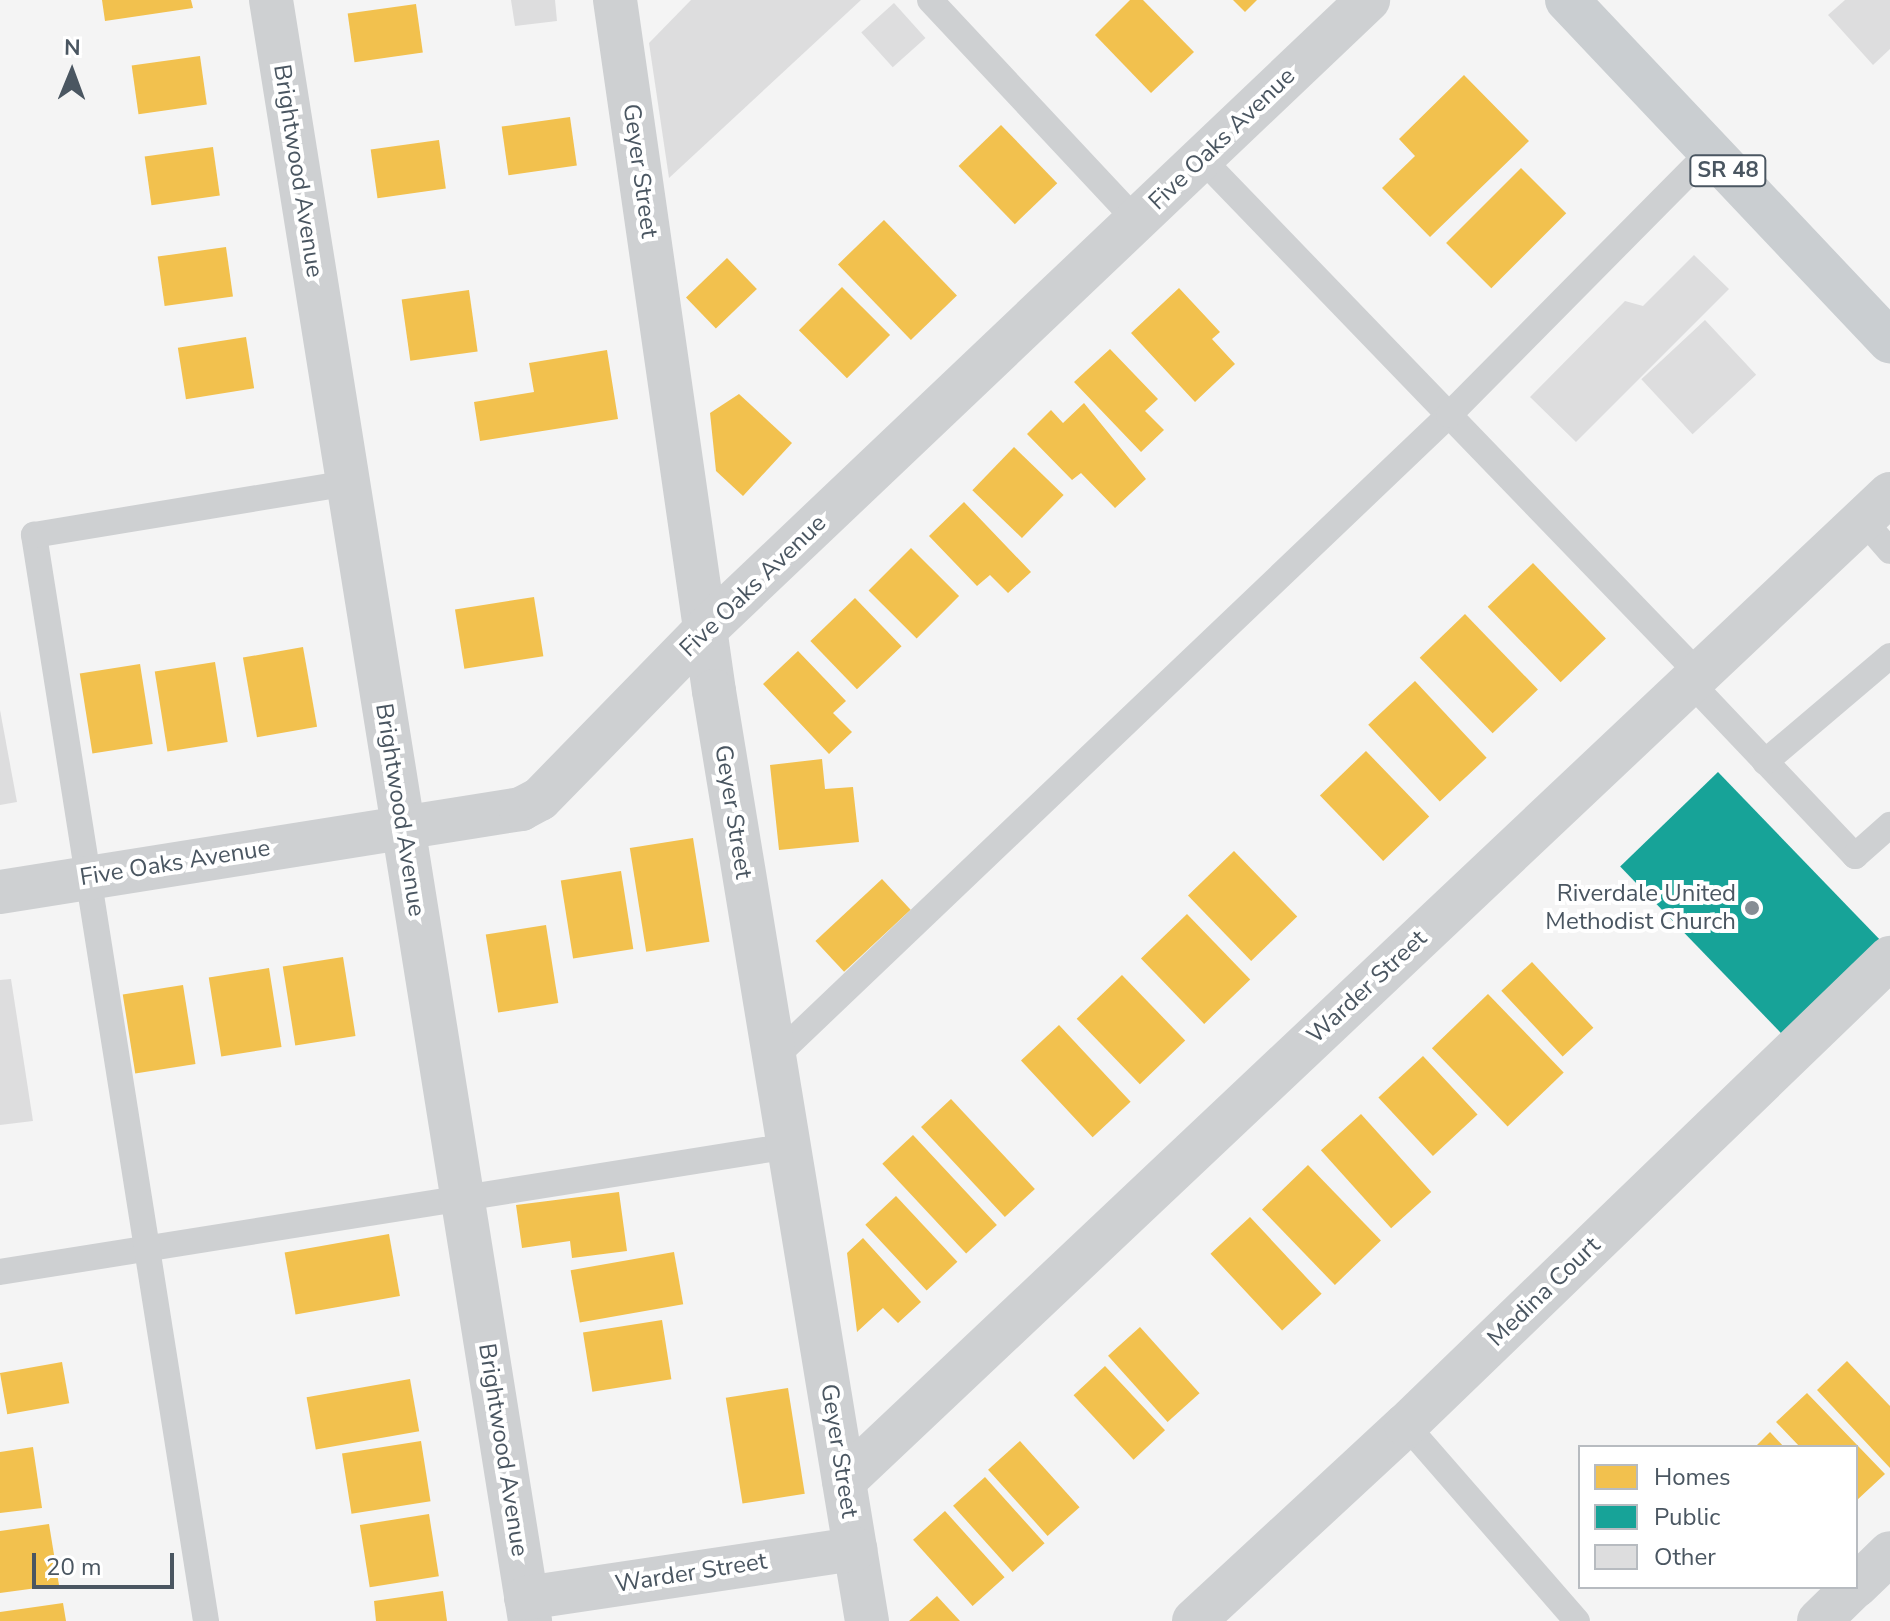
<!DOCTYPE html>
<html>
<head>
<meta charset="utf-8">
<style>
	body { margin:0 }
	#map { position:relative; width:1890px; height:1621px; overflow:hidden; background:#f4f4f4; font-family:"Nunito Sans",sans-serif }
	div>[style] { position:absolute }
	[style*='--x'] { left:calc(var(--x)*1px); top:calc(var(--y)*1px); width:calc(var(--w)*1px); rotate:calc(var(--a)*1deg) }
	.homes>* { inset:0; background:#f2c14e; transform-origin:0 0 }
	.public>* { inset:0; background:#17a398; transform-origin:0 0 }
	.building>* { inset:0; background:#ddddde; transform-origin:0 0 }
	.lane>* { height:26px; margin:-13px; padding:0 13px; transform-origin:13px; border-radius:13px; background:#ced0d2 }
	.street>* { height:44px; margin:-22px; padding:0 22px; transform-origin:22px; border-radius:22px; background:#ced0d2 }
	.primary>* { height:44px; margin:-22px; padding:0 22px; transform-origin:22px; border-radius:22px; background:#caced1 }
	.dots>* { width:22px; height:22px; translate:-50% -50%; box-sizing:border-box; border:4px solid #fff; border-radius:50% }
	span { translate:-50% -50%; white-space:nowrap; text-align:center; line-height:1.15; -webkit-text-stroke:8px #fff; paint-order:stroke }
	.shield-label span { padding:2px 6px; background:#fff; border:2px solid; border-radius:6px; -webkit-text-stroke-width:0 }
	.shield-label { font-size:22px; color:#4a5661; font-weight:700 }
	.street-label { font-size:24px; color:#4a5661 }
	.poi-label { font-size:24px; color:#4a5661 }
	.right { translate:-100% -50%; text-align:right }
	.legend { position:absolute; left:1578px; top:1445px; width:280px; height:144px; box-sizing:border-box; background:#fff; border:2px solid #b7bbc0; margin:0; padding:10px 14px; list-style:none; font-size:24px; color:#4a5661 }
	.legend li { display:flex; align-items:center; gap:16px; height:40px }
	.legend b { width:40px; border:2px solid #b7bbc0 }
	.north { position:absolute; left:32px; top:32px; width:80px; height:80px; -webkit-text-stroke:6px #fff; paint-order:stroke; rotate:1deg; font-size:22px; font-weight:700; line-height:32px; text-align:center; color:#4a5661 }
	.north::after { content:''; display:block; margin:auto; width:28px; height:36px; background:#4a5661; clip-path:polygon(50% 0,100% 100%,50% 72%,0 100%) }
	.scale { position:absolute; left:32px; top:1553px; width:142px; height:36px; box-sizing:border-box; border:4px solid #4a5661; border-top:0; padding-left:10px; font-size:24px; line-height:28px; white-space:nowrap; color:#4a5661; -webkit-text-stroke:6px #fff; paint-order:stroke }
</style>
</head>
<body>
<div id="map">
	<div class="homes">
		<i style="clip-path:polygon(102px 0,191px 0,193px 8px,105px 21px)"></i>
		<i style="clip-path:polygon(1130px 0,1143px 0,1194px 52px,1151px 93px,1095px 35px)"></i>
		<i style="clip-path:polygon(1233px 0,1257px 0,1245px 12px)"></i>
		<i style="left:416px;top:4px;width:49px;height:69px;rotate:82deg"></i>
		<i style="left:200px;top:56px;width:49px;height:69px;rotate:82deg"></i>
		<i style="clip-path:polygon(1464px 75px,1529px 141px,1430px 237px,1382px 188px,1415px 156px,1399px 139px)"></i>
		<i style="left:570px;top:117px;width:49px;height:69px;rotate:82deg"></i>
		<i style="left:1001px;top:125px;width:81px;height:59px;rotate:46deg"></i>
		<i style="left:439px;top:140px;width:49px;height:69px;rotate:82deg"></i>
		<i style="left:213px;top:147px;width:49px;height:69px;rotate:82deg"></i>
		<i style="left:1521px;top:168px;width:64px;height:106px;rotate:45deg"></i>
		<i style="left:884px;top:220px;width:105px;height:64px;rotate:46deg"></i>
		<i style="left:226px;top:247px;width:50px;height:69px;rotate:82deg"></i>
		<i style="left:727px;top:258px;width:43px;height:57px;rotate:46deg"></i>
		<i style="left:842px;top:287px;width:68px;height:61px;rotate:45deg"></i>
		<i style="clip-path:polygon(1179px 288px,1220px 332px,1212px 339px,1235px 364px,1195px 402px,1131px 333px)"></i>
		<i style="left:469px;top:290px;width:62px;height:68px;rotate:82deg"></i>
		<i style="left:246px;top:337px;width:52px;height:69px;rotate:81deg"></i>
		<i style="clip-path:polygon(1110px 349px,1158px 399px,1145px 411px,1164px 430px,1141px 452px,1074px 382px)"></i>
		<i style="clip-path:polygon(607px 350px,618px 419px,480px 441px,474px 402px,534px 392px,529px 363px)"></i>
		<i style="clip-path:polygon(739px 394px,792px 443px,743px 496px,716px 471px,710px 413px)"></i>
		<i style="clip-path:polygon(1084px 403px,1146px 479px,1115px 508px,1081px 473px,1072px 480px,1027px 434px,1051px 410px,1063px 423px)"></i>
		<i style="left:1014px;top:447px;width:69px;height:60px;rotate:44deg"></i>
		<i style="clip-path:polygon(964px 502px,1031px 572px,1008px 593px,990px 575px,977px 586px,929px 536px)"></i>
		<i style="left:911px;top:548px;width:68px;height:60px;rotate:45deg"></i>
		<i style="left:1533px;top:563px;width:105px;height:63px;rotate:46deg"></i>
		<i style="left:534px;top:597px;width:60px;height:80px;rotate:81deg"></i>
		<i style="left:855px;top:598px;width:67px;height:62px;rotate:46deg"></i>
		<i style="left:1465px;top:614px;width:105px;height:63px;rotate:46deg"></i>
		<i style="left:303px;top:647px;width:81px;height:61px;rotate:80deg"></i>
		<i style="clip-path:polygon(798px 651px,846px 701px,833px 713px,852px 732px,829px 754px,763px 684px)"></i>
		<i style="left:215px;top:662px;width:81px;height:61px;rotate:81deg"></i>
		<i style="left:140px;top:664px;width:81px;height:61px;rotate:81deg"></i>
		<i style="left:1415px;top:681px;width:105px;height:64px;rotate:47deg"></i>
		<i style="left:1366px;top:751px;width:91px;height:64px;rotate:46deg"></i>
		<i style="clip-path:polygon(822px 759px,825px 789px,853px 787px,859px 842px,779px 850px,770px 765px)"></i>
		<i style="left:693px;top:838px;width:105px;height:64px;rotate:81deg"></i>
		<i style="left:1234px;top:851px;width:91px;height:64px;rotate:46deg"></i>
		<i style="left:621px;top:871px;width:79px;height:61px;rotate:81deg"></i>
		<i style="left:882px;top:879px;width:42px;height:91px;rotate:47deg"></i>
		<i style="left:1187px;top:914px;width:91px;height:64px;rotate:46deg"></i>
		<i style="left:546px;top:925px;width:79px;height:61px;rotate:81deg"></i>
		<i style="left:343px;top:957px;width:80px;height:61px;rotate:81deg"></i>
		<i style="left:1532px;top:962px;width:90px;height:42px;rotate:47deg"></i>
		<i style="left:269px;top:968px;width:80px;height:61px;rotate:81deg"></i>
		<i style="left:1122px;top:975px;width:91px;height:63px;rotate:46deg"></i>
		<i style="left:183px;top:985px;width:80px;height:61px;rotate:81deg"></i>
		<i style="left:1488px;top:994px;width:109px;height:78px;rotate:46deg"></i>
		<i style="left:1059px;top:1025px;width:105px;height:52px;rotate:47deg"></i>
		<i style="left:1423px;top:1056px;width:80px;height:61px;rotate:47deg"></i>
		<i style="left:951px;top:1099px;width:123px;height:41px;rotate:47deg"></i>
		<i style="left:1361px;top:1114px;width:105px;height:54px;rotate:48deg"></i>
		<i style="left:913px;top:1135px;width:123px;height:42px;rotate:47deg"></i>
		<i style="left:1308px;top:1165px;width:105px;height:64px;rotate:46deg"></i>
		<i style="clip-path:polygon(619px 1192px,627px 1251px,572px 1258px,570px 1241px,522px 1248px,516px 1205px)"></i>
		<i style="left:896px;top:1196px;width:90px;height:42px;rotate:47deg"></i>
		<i style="left:1250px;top:1217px;width:105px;height:54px;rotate:47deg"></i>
		<i style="left:389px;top:1234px;width:63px;height:106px;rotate:80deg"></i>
		<i style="clip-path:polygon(863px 1238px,921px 1302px,898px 1323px,883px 1308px,857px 1332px,847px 1253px)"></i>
		<i style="left:674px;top:1252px;width:53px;height:105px;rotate:80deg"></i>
		<i style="left:662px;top:1320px;width:60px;height:80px;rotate:81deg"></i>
		<i style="left:1140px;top:1327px;width:89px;height:43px;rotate:48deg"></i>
		<i style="clip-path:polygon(1847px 1361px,1890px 1406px,1890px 1468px,1817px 1390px)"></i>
		<i style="left:62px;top:1362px;width:42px;height:63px;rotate:80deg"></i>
		<i style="left:1105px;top:1366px;width:88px;height:43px;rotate:47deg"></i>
		<i style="left:410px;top:1379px;width:53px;height:105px;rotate:80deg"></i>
		<i style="left:788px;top:1388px;width:107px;height:63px;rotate:81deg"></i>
		<i style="clip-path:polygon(1807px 1393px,1885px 1474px,1856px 1501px,1856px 1447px,1800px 1447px,1776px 1422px)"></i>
		<i style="clip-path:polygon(1770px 1432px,1784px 1447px,1755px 1447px)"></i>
		<i style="left:421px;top:1441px;width:61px;height:80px;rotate:81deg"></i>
		<i style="left:1020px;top:1441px;width:89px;height:43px;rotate:48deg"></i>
		<i style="clip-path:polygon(33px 1447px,42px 1508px,0 1513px,0 1452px)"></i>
		<i style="left:985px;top:1477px;width:89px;height:43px;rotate:48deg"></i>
		<i style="left:945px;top:1511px;width:89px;height:43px;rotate:48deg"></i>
		<i style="left:429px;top:1514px;width:63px;height:70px;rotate:81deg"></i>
		<i style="clip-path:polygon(49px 1524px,59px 1585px,0 1593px,0 1531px)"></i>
		<i style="clip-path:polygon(443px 1591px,447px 1621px,376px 1621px,374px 1601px)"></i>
		<i style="clip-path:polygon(937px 1596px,960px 1621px,909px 1621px)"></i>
		<i style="clip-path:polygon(63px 1603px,66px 1621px,0 1621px,0 1612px)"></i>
	</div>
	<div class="public">
		<i style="left:1718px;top:772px;width:239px;height:136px;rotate:46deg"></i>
	</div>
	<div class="building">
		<i style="clip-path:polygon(511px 0,555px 0,557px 21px,515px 26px)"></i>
		<i style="clip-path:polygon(691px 0,861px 0,669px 178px,649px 43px)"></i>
		<i style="clip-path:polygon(1845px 0,1890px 0,1890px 49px,1873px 65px,1828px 15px)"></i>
		<i style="left:894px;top:3px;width:47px;height:44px;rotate:48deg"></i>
		<i style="clip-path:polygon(1694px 255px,1729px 289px,1576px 442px,1530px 397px,1625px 301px,1643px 306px)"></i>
		<i style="left:1705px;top:320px;width:75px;height:87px;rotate:47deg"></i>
		<i style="clip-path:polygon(0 710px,17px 802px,0 805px)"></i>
		<i style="clip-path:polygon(11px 979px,33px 1121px,0 1125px,0 980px)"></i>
	</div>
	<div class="lane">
		<i style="--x:930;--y:0;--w:301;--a:46.9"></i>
		<i style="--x:1201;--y:158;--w:717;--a:46.02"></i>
		<i style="--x:1863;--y:520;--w:41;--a:48.9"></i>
		<i style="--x:1690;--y:682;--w:240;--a:46.5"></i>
		<i style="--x:1855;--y:856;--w:47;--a:-41.5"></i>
		<i style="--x:1765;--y:762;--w:164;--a:-40.3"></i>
		<i style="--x:774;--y:1058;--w:932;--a:-43.61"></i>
		<i style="--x:1449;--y:415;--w:371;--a:-45.3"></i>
		<i style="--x:0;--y:1272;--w:799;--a:-9.07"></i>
		<i style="--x:1406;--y:1425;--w:260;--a:48.9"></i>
		<i style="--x:206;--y:1621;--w:1100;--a:-99"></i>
		<i style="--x:34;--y:535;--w:318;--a:-9.4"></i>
	</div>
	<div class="street">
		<i style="--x:271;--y:0;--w:1642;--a:80.92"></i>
		<i style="--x:615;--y:0;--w:698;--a:81.85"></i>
		<i style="--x:714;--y:691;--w:943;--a:80.66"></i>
		<i style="--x:0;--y:892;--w:528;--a:-9.05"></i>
		<i style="--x:521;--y:809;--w:21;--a:-28"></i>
		<i style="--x:540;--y:799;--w:239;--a:-45.7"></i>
		<i style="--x:707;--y:628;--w:912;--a:-43.53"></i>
		<i style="--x:844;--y:1481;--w:1438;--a:-43.34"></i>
		<i style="--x:1856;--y:1586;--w:47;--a:-44.1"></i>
		<i style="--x:526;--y:1598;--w:333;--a:-8.5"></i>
		<i style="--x:1194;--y:1621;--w:289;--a:-42.8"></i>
		<i style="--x:1406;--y:1425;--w:673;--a:-43.98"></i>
		<i style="--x:1819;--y:1621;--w:49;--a:-44.2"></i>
	</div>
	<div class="primary">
		<i style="--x:1567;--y:0;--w:470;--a:46.6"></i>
	</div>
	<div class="dots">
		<i style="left:1752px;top:908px;background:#868d94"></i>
	</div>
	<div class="shield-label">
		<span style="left:1728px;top:171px">SR 48</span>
	</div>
	<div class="street-label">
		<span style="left:1222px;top:139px;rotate:-44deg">Five Oaks Avenue</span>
		<span style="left:298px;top:171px;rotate:81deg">Brightwood Avenue</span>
		<span style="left:640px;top:171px;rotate:82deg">Geyer Street</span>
		<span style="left:753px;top:586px;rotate:-44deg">Five Oaks Avenue</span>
		<span style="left:400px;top:810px;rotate:81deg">Brightwood Avenue</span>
		<span style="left:733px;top:812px;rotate:81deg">Geyer Street</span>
		<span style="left:175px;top:863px;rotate:-9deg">Five Oaks Avenue</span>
		<span style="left:1367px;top:987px;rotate:-43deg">Warder Street</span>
		<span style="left:1544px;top:1292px;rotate:-44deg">Medina Court</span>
		<span style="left:503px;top:1450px;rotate:81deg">Brightwood Avenue</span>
		<span style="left:839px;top:1451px;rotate:81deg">Geyer Street</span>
		<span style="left:691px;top:1573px;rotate:-9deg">Warder Street</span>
	</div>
	<div class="poi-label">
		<span class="right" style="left:1736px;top:908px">Riverdale United<br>Methodist Church</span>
	</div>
	<ul class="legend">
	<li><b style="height:22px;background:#f2c14e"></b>Homes</li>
	<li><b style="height:22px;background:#17a398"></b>Public</li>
	<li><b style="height:22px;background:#ddddde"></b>Other</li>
	</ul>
	<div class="north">N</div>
	<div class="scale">20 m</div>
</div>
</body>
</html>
